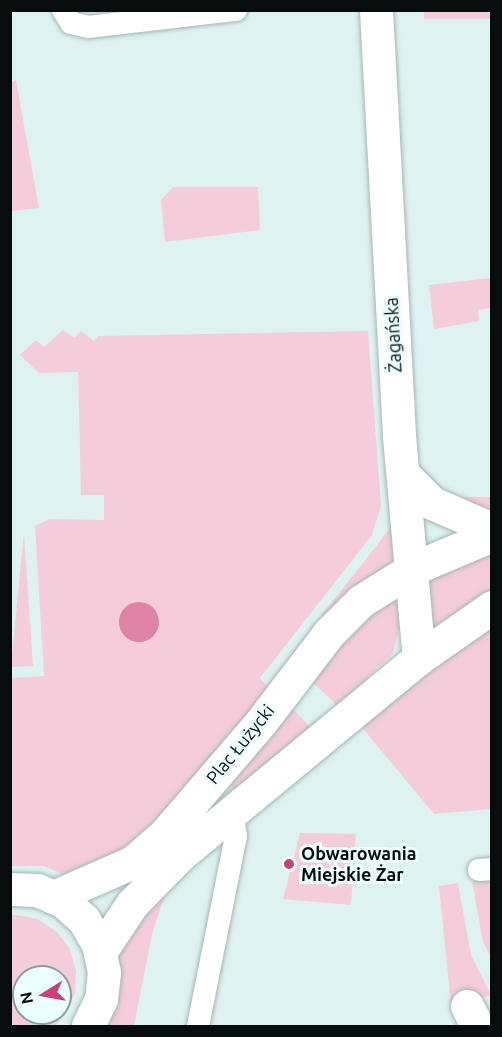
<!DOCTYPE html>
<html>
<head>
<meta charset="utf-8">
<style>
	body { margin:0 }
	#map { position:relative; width:502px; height:1037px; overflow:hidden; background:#dff2f2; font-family:Ubuntu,sans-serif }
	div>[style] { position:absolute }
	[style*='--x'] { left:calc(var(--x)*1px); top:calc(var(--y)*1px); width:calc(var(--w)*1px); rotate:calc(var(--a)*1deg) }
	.green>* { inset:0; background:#f5cdda; transform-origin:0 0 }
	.water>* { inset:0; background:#de83a4 }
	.round { border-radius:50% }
	.roads { filter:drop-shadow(0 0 2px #a5b7b7) drop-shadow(0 0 2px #a5b7b7) }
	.service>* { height:22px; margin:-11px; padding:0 11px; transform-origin:11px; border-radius:11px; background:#fff }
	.minor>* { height:33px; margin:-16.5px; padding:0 16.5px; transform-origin:16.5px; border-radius:16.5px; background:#fff }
	.tertiary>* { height:33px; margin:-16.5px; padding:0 16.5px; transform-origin:16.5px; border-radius:16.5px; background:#fff }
	.dots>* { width:16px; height:16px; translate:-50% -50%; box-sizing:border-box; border:3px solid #ecffff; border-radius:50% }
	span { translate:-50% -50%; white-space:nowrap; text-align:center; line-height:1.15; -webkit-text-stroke:6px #ecffff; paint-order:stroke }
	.street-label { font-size:18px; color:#070d0d }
	.poi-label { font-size:18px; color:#070d0d; font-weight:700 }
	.left { translate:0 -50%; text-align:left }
	.frame { position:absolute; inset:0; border:12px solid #070d0d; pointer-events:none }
	.north { position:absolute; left:12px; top:965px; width:60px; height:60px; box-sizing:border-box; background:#ecffff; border:2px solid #909e9e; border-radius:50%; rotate:259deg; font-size:16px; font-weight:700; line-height:24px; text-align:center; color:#070d0d }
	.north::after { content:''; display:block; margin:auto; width:21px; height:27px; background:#c8407c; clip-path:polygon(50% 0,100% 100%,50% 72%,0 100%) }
</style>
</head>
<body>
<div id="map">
	<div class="green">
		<i style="left:424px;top:11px;width:67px;height:8px"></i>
		<i style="clip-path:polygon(16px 80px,39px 208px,11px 211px,10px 82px)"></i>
		<i style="clip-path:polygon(173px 187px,258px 187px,260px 230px,165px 242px,161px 200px)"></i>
		<i style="clip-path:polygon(491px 278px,491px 308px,478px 310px,479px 321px,434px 329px,429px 285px)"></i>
		<i style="clip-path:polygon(63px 330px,74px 338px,81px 331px,94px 341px,98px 336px,368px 331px,381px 506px,372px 535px,260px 678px,270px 689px,174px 806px,120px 853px,70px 877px,43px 866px,11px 866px,10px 678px,44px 676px,35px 526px,49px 519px,104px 520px,104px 495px,81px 495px,78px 372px,39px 373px,20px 355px,36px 340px,44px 347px)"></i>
		<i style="clip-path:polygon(443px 491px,459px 497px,491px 497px,491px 510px,458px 506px)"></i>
		<i style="clip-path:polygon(391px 527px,397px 558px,291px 666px,286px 661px)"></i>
		<i style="clip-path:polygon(24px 532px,33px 666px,11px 667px,11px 664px)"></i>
		<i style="clip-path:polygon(491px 551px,491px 592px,428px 629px,424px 579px)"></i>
		<i style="clip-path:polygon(392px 599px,397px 602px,401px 621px,393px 653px,338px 706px,309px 679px,373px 611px)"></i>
		<i style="clip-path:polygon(491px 628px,491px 809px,434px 814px,359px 724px)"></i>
		<i style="clip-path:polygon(288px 704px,313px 730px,235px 791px,227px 781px)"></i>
		<i style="clip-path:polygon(300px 833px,356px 834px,351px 905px,283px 899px)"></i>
		<i style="clip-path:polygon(491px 880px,491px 957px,483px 942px,472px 881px)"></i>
		<i style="clip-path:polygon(458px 883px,471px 955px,491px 995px,451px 1005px,439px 886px)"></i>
		<i style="clip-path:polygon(167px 889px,152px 934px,134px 1026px,110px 1026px,118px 951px,124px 936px)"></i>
		<i style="clip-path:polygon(evenodd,11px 914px,38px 919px,57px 932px,70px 949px,76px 971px,75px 993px,66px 1013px,55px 1026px,11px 1026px,11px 914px,24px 977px,60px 977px,60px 1013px,24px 1013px,24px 977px)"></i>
	</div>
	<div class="water">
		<i class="round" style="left:119px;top:602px;width:40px;height:40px"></i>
	</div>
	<div class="roads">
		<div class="service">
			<i style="--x:63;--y:10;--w:15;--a:58"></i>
			<i style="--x:71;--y:23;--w:17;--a:13"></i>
			<i style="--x:88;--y:27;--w:149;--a:-6.6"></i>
			<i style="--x:479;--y:870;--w:13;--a:-4"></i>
			<i style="--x:198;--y:1026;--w:194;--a:-78.7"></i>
			<i style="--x:236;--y:836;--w:23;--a:-100"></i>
		</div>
		<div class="minor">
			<i style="--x:467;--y:1006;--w:22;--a:63"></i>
		</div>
		<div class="tertiary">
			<i style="--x:376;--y:10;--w:427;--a:86.9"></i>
			<i style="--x:399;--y:436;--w:223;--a:84.9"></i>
			<i style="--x:403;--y:474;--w:41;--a:45"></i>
			<i style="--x:432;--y:503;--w:65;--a:23.4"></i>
			<i style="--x:10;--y:889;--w:27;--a:2"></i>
			<i style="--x:37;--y:890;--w:28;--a:23"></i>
			<i style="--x:63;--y:901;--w:28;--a:42"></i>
			<i style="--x:84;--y:920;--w:28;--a:60"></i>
			<i style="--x:98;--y:944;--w:29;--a:78"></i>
			<i style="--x:104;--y:972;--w:27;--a:96"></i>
			<i style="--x:101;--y:999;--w:30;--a:116"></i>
			<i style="--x:53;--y:897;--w:87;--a:-23.6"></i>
			<i style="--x:133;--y:862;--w:43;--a:-41.2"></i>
			<i style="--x:165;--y:834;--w:148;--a:-49.4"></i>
			<i style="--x:261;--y:722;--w:112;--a:-52.6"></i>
			<i style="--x:329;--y:633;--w:45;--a:-45"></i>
			<i style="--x:361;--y:601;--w:60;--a:-32.1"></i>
			<i style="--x:412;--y:569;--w:87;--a:-23"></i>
			<i style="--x:100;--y:952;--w:58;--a:-56.3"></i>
			<i style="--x:132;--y:904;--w:69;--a:-45.6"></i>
			<i style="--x:180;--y:855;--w:310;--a:-39.5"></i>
			<i style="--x:419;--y:658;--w:89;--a:-34.9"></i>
		</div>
	</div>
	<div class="dots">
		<i style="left:289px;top:864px;background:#c8407c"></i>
	</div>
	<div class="street-label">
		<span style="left:393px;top:335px;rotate:-93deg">Żagańska</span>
		<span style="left:240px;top:744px;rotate:-51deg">Plac Łużycki</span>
	</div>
	<div class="poi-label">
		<span class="left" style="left:301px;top:864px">Obwarowania<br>Miejskie Żar</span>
	</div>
	<div class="frame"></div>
	<div class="north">N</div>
</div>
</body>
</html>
